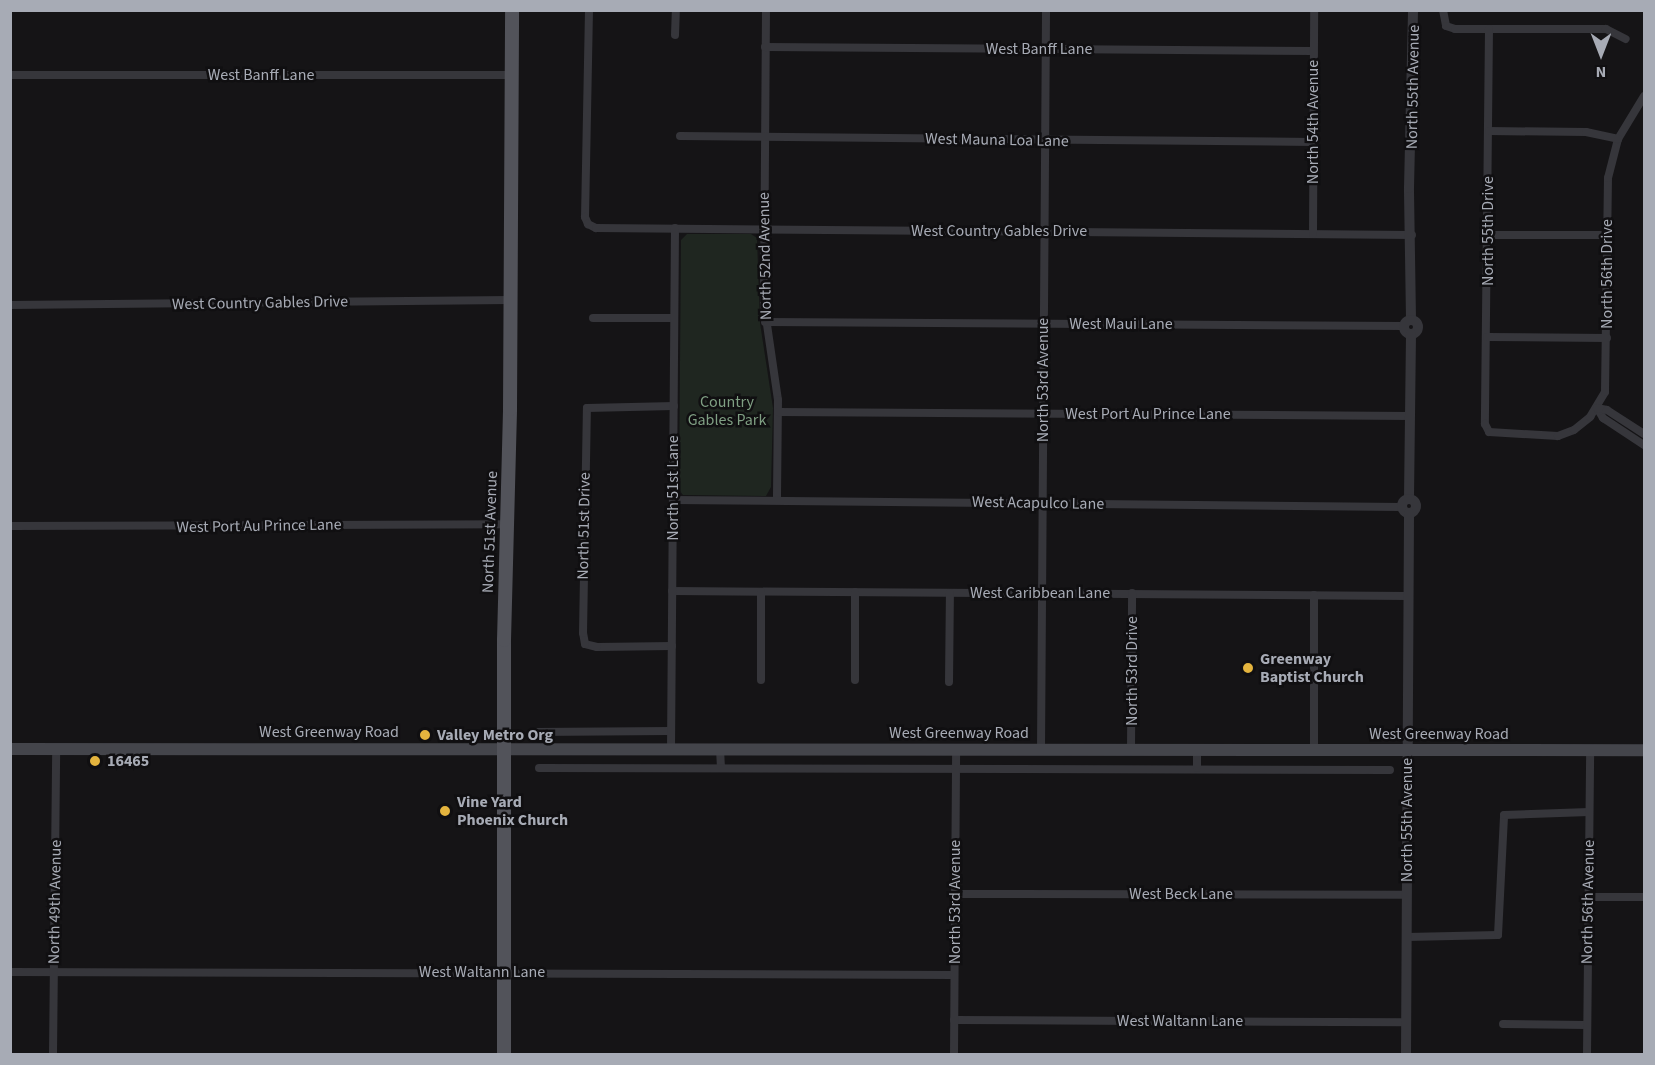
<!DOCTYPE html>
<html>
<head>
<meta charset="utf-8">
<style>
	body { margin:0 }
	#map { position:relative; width:1655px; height:1065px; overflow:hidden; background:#151416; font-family:"Source Sans 3",sans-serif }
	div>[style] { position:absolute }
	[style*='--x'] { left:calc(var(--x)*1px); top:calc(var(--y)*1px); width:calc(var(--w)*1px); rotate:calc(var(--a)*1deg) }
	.green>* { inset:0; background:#1f2620 }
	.minor>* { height:8px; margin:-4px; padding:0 4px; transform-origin:4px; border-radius:4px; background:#36363b }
	.tertiary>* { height:10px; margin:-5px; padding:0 5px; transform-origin:5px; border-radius:5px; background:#36363b }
	.tertiary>.ring { margin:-5px; padding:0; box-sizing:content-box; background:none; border:10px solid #36363b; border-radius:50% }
	.secondary>* { height:12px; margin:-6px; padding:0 6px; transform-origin:6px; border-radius:6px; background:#44454b }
	.primary>* { height:14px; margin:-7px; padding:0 7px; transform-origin:7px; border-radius:7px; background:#52535a }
	.dots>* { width:16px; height:16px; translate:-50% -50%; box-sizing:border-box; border:3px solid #100f11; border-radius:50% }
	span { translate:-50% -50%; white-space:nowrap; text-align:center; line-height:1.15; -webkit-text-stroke:5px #100f11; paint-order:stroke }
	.street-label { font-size:16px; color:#a7abb5 }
	.park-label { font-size:16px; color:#7f9f83 }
	.poi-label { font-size:16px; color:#a7abb5; font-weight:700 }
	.left { translate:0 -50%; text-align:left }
	.frame { position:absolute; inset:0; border:12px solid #a7abb5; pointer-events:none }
	.north { position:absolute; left:1571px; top:24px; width:60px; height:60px; -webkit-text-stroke:4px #100f11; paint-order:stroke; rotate:180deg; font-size:16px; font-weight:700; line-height:24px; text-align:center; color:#a7abb5 }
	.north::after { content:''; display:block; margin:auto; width:21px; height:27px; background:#a7abb5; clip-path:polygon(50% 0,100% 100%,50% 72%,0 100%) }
</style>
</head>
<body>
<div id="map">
	<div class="green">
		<i style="clip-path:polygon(687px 234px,751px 234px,757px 238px,760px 323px,773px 408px,771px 487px,766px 496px,683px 495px,679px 490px,681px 240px)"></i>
	</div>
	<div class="minor">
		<i style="--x:589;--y:10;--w:207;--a:91.1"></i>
		<i style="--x:585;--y:217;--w:8;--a:67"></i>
		<i style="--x:588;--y:224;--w:9;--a:27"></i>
		<i style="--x:596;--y:228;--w:816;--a:0.49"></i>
		<i style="--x:766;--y:10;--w:294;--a:90.4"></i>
		<i style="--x:764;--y:304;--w:97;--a:81.7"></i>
		<i style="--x:778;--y:400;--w:100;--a:90.6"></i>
		<i style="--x:1443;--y:10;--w:16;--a:79"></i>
		<i style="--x:1446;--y:26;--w:9;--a:18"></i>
		<i style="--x:1455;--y:29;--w:151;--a:0"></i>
		<i style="--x:1606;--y:29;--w:22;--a:27"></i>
		<i style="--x:1489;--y:29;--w:395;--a:90.6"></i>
		<i style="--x:1485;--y:424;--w:9;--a:63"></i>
		<i style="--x:1489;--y:432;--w:69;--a:3.3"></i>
		<i style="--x:1558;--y:436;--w:17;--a:-21"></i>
		<i style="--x:1574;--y:430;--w:21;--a:-39"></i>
		<i style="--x:1590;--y:417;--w:29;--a:-59"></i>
		<i style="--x:1605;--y:392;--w:214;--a:-89.2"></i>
		<i style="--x:1608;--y:178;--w:40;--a:-75.6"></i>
		<i style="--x:1618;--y:139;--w:50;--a:-58.8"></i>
		<i style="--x:675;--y:35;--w:25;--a:-88"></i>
		<i style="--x:765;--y:47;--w:548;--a:0.42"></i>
		<i style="--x:10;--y:75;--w:502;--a:0"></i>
		<i style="--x:1489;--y:131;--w:97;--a:0.6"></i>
		<i style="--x:1586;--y:132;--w:33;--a:12"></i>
		<i style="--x:680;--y:136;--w:633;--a:0.54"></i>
		<i style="--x:1313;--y:234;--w:224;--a:-89.7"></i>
		<i style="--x:1488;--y:235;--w:119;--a:0"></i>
		<i style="--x:10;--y:305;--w:500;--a:-0.57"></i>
		<i style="--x:593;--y:318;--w:81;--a:0"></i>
		<i style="--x:765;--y:322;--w:639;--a:0.36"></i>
		<i style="--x:1487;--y:337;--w:120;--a:0.5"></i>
		<i style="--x:1597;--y:408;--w:12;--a:59"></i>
		<i style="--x:1603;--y:418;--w:49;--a:33.4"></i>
		<i style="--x:1597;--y:408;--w:10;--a:11"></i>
		<i style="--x:1607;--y:410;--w:44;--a:33"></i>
		<i style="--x:778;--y:412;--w:632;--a:0.36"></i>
		<i style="--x:673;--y:500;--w:729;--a:0.55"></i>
		<i style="--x:10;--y:526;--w:497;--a:-0.2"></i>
		<i style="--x:672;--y:591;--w:736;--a:0.39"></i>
		<i style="--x:855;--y:592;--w:88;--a:90"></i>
		<i style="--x:672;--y:646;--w:75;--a:179.2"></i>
		<i style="--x:597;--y:647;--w:12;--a:-166"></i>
		<i style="--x:585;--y:644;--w:11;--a:-100"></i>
		<i style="--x:583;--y:633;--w:225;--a:-89"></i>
		<i style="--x:587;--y:408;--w:87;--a:-1.3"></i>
		<i style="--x:761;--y:680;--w:88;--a:-90"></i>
		<i style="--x:949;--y:682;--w:89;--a:-89.4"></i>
		<i style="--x:535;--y:732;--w:136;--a:-0.4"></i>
		<i style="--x:671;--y:749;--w:521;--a:-89.56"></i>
		<i style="--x:720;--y:749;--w:19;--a:87"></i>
		<i style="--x:1041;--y:749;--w:739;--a:-89.61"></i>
		<i style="--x:1131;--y:749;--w:156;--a:-89.6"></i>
		<i style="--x:1314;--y:750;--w:155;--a:-90"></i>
		<i style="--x:539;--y:768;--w:851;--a:0.13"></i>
		<i style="--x:1197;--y:768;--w:19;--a:-90"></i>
		<i style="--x:955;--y:894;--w:452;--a:0.1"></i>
		<i style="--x:1588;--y:897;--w:56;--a:0"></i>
		<i style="--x:1407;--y:937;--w:91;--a:-1.3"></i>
		<i style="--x:1498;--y:935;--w:120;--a:-87.1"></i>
		<i style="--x:1504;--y:815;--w:85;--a:-2"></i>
		<i style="--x:10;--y:972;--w:944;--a:0.18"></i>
		<i style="--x:954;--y:1020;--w:452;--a:0.3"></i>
		<i style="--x:1503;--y:1024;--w:84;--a:0.7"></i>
		<i style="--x:53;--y:1054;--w:305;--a:-89.4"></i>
		<i style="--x:954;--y:1054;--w:305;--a:-89.6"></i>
		<i style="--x:1587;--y:1054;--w:304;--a:-89.4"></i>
	</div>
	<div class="tertiary">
		<i style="--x:1411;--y:319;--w:131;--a:-90.9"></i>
		<i style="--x:1409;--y:188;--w:178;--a:-88.7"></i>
		<i class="ring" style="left:1404px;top:320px;width:4px;height:4px"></i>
		<i style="--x:1409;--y:498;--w:164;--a:-89.3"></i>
		<i class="ring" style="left:1402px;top:499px;width:4px;height:4px"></i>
		<i style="--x:1406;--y:1054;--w:541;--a:-89.68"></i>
	</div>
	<div class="secondary">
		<i style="--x:10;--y:749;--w:1634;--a:0.04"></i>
	</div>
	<div class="primary">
		<i style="--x:504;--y:1054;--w:414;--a:-90"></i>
		<i style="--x:504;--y:640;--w:231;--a:-88.5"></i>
		<i style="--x:510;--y:409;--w:399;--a:-89.7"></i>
	</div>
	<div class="dots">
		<i style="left:1248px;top:668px;background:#e4b43e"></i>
		<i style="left:425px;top:735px;background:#e4b43e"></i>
		<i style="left:95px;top:761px;background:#e4b43e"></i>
		<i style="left:445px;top:811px;background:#e4b43e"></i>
	</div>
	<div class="street-label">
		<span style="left:1039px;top:49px">West Banff Lane</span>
		<span style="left:261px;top:75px">West Banff Lane</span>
		<span style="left:1413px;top:87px;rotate:-89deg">North 55th Avenue</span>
		<span style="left:1313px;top:122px;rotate:-90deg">North 54th Avenue</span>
		<span style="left:997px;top:140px;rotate:1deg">West Mauna Loa Lane</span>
		<span style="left:999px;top:231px">West Country Gables Drive</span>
		<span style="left:1488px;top:231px;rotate:-90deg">North 55th Drive</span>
		<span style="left:765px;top:256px;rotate:-91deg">North 52nd Avenue</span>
		<span style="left:1607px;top:274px;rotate:-90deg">North 56th Drive</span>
		<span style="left:260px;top:303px;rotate:-1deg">West Country Gables Drive</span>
		<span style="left:1121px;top:324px">West Maui Lane</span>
		<span style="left:1043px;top:380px;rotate:-90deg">North 53rd Avenue</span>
		<span style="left:1148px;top:414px">West Port Au Prince Lane</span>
		<span style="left:673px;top:488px;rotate:-90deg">North 51st Lane</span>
		<span style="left:1038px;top:503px;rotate:1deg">West Acapulco Lane</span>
		<span style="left:259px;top:526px;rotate:-1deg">West Port Au Prince Lane</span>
		<span style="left:584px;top:526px;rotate:-89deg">North 51st Drive</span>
		<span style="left:490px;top:532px;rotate:-88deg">North 51st Avenue</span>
		<span style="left:1040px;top:593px">West Caribbean Lane</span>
		<span style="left:1132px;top:671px;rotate:-90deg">North 53rd Drive</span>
		<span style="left:329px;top:732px">West Greenway Road</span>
		<span style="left:959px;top:733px">West Greenway Road</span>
		<span style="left:1439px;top:734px">West Greenway Road</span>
		<span style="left:1407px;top:820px;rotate:-90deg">North 55th Avenue</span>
		<span style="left:1181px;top:894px">West Beck Lane</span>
		<span style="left:55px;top:902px;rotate:-89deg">North 49th Avenue</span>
		<span style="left:955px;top:902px;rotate:-90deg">North 53rd Avenue</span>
		<span style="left:1588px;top:902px;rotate:-89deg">North 56th Avenue</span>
		<span style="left:482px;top:972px">West Waltann Lane</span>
		<span style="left:1180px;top:1021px">West Waltann Lane</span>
	</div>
	<div class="park-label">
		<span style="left:727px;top:411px">Country<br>Gables Park</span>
	</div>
	<div class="poi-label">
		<span class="left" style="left:1260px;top:668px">Greenway<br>Baptist Church</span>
		<span class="left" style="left:437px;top:735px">Valley Metro Org</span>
		<span class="left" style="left:107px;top:761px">16465</span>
		<span class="left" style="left:457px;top:811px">Vine Yard<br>Phoenix Church</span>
	</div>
	<div class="frame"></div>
	<div class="north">N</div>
</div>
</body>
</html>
